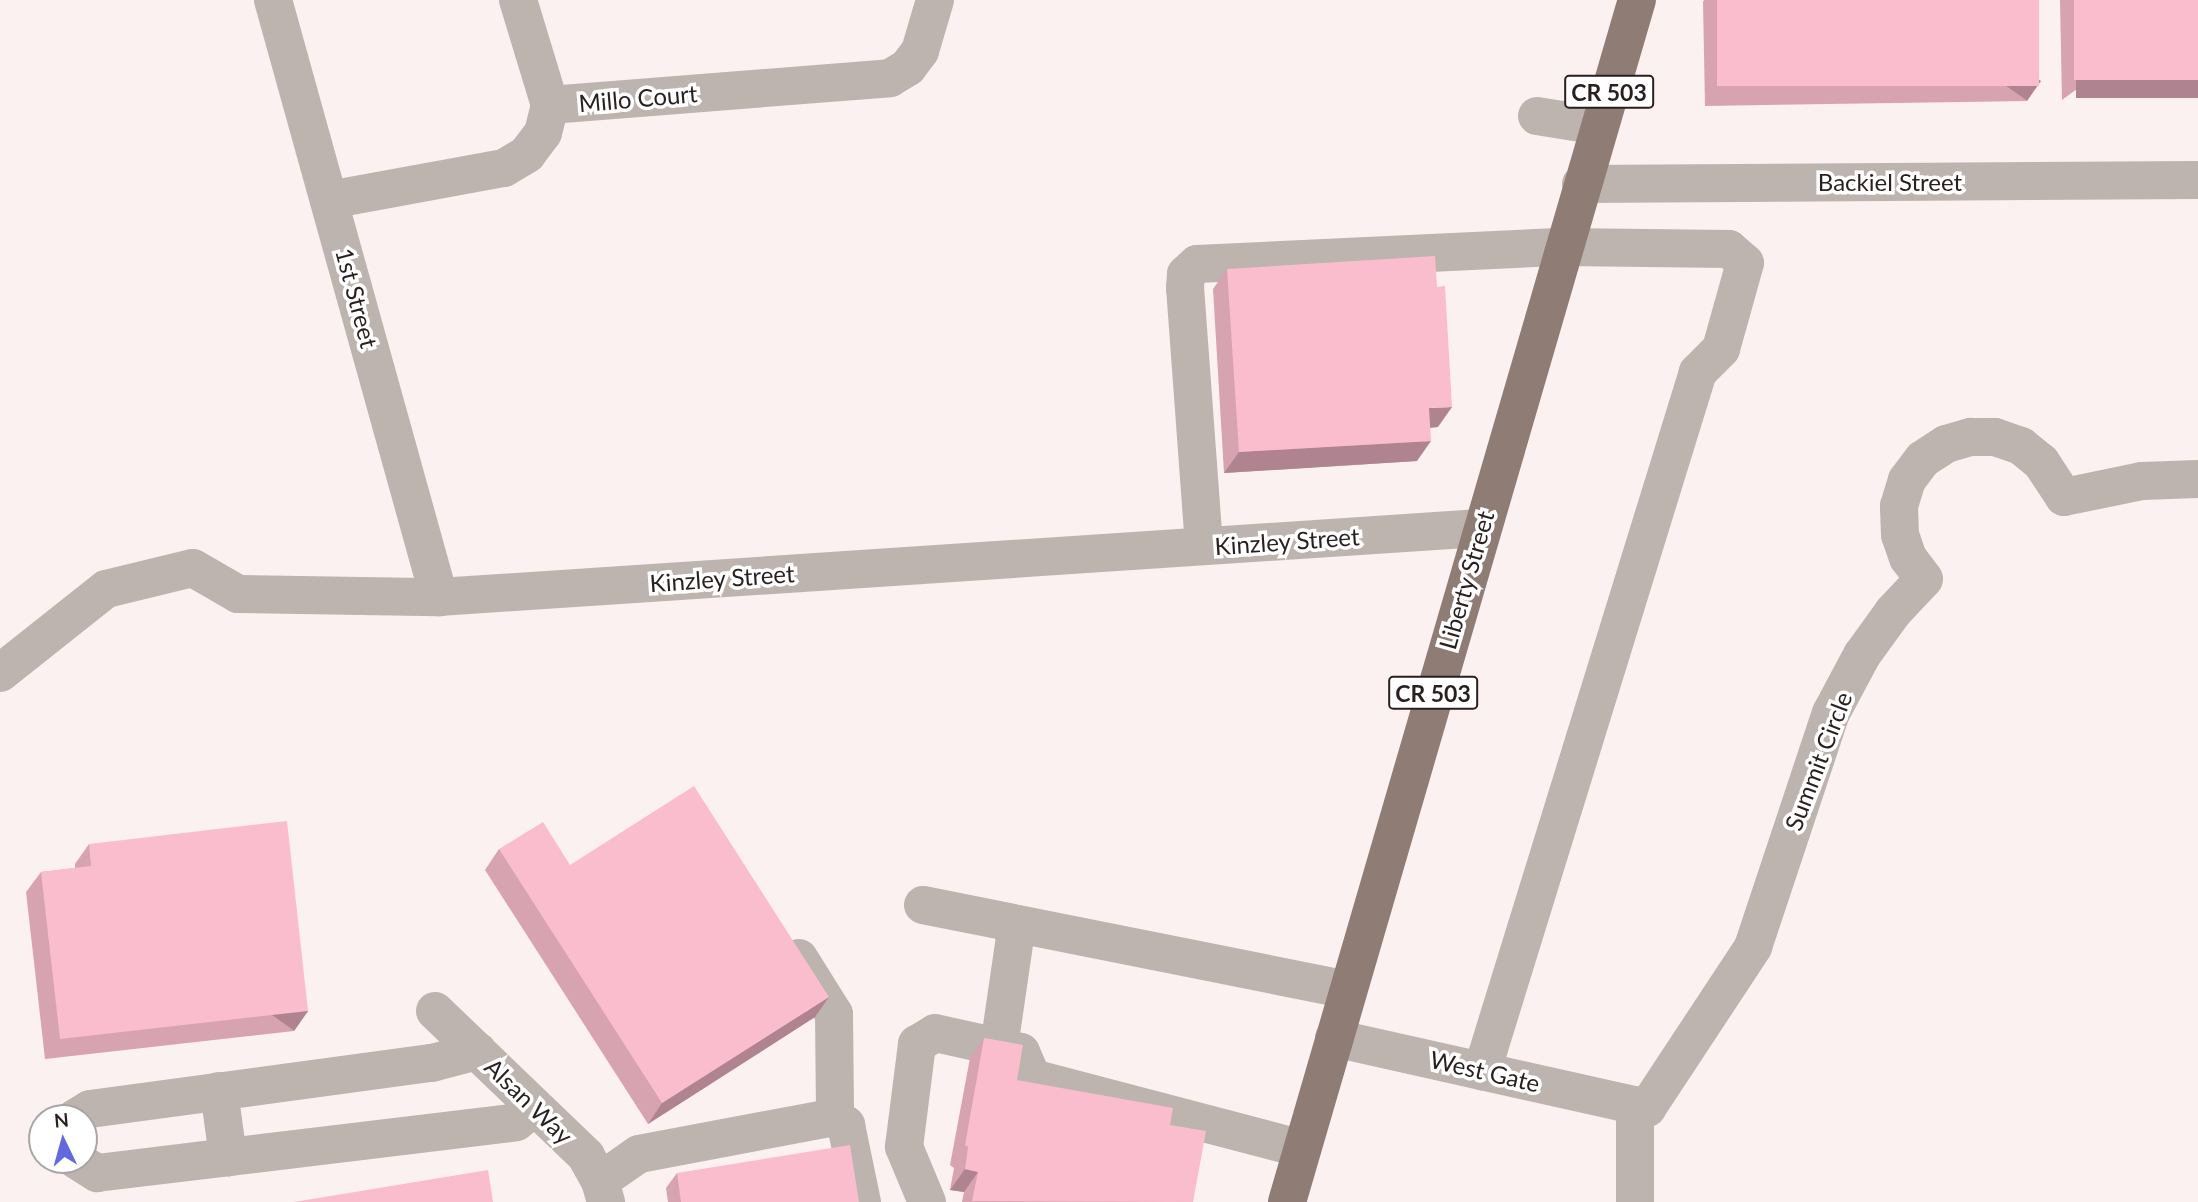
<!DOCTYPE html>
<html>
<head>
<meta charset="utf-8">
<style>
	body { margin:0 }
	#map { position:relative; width:2198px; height:1202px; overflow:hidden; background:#fbf1f0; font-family:Lato,sans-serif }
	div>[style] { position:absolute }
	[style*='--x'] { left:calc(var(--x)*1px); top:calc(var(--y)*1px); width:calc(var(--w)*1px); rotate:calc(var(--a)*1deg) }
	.minor>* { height:38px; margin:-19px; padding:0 19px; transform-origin:19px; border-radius:19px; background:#bdb3af }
	.major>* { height:38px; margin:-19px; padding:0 19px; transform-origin:19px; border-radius:19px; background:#8e7c75 }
	.wall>* { inset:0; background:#d7a3b1 }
	.shaded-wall>* { inset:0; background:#af8490; transform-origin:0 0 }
	.building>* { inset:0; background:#fabdce; transform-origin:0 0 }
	span { translate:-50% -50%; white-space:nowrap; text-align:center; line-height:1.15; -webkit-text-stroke:7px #fff; paint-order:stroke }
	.shield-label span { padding:2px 5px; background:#fff; border:2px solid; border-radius:5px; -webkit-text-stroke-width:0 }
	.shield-label { font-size:23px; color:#291f1f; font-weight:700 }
	.street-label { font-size:24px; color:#291f1f }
	.north { position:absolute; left:28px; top:1104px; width:70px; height:70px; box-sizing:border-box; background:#fff; border:2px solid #a9a5a5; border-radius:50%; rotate:355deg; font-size:19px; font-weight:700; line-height:28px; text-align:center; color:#291f1f }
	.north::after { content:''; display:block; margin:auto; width:24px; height:32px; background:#6368e1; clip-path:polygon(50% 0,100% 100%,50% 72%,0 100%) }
</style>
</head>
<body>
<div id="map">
	<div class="minor">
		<i style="--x:273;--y:0;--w:620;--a:74.46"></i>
		<i style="--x:518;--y:0;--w:110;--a:73.1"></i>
		<i style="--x:550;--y:105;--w:341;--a:-4.5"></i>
		<i style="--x:890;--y:78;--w:21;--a:-31"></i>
		<i style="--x:908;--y:67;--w:20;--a:-53"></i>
		<i style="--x:920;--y:51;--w:53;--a:-73.6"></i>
		<i style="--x:1537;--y:116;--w:63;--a:9.2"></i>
		<i style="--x:1581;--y:184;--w:617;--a:-0.37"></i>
		<i style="--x:329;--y:200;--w:178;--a:-10.4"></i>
		<i style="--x:504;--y:168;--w:27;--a:-31"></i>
		<i style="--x:527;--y:154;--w:26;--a:-53"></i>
		<i style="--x:543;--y:133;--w:29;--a:-76"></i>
		<i style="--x:1204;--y:546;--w:259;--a:-94.2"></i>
		<i style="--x:1185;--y:288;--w:14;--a:-86"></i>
		<i style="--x:1186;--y:274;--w:15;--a:-42"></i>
		<i style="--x:1197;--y:264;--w:366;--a:-2.7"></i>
		<i style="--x:1563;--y:247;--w:166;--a:0.7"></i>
		<i style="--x:1729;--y:249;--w:21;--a:41"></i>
		<i style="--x:1745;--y:263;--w:89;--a:105.6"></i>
		<i style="--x:1721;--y:349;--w:33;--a:135"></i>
		<i style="--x:1698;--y:372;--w:732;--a:107.17"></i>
		<i style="--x:0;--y:673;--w:135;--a:-38.4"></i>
		<i style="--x:106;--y:589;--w:89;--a:-13.6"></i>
		<i style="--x:193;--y:568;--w:52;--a:30"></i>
		<i style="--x:238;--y:594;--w:201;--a:0.9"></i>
		<i style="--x:439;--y:597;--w:1044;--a:-3.79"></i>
		<i style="--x:923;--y:905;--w:433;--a:11.3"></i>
		<i style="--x:799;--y:958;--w:66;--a:58"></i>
		<i style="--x:834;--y:1014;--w:103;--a:89.4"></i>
		<i style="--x:435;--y:1011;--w:209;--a:43.8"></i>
		<i style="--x:586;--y:1156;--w:29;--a:61"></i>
		<i style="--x:600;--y:1181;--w:22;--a:74"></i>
		<i style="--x:1334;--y:1038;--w:321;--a:12.6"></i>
		<i style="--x:1647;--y:1108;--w:193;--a:-56.6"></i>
		<i style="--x:1753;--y:947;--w:247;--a:-71.6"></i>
		<i style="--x:1831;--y:713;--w:66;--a:-61.9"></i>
		<i style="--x:1862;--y:655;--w:53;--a:-54.2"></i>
		<i style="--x:1893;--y:612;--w:45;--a:-46.8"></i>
		<i style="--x:1924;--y:579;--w:26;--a:-127"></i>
		<i style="--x:1908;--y:558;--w:24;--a:-109"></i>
		<i style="--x:1900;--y:535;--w:29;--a:-92"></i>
		<i style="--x:1899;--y:506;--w:27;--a:-73"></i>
		<i style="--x:1907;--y:480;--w:26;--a:-53"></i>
		<i style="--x:1923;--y:459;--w:27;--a:-33"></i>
		<i style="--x:1946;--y:444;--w:26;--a:-16"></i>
		<i style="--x:1971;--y:437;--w:24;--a:0"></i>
		<i style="--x:1995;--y:437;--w:28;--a:19"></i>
		<i style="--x:2021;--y:446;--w:26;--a:39"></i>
		<i style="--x:2041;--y:462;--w:42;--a:56.7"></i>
		<i style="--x:2064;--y:497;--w:80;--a:-11.6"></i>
		<i style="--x:2142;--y:481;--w:56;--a:-2"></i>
		<i style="--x:999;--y:1047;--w:124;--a:-81.7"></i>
		<i style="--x:219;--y:1091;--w:67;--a:82.2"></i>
		<i style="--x:75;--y:1118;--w:17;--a:-31"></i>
		<i style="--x:90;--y:1109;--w:345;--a:-7.7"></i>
		<i style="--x:432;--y:1063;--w:47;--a:-14.9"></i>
		<i style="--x:76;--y:1160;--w:25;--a:32"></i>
		<i style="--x:97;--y:1173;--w:422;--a:-6.9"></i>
		<i style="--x:516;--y:1122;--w:24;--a:-38"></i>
		<i style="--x:600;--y:1181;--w:47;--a:-34.7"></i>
		<i style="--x:639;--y:1154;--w:199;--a:-10.7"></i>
		<i style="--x:835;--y:1117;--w:14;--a:36"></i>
		<i style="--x:846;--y:1125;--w:79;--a:78.3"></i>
		<i style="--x:927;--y:1202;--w:60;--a:-112.7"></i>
		<i style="--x:904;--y:1147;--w:104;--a:-82.8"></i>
		<i style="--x:917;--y:1044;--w:21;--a:-31"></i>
		<i style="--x:935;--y:1033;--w:88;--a:12.5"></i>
		<i style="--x:1021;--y:1052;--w:28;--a:67"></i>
		<i style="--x:1032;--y:1078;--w:279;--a:14.7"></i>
		<i style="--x:1635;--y:1202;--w:97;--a:-90"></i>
	</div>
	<div class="major">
		<i style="--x:1287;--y:1202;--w:1252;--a:-73.77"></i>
	</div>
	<div class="wall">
		<i style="clip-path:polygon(1704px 0,2039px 0,2027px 101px,1705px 106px,1703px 2px)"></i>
		<i style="clip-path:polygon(2060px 0,2198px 0,2062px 100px)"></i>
		<i style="clip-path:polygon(1227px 269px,1438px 427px,1430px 428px,1417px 461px,1224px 473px,1213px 289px)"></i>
		<i style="clip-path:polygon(89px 844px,308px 1011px,294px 1031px,45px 1059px,26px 892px,41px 872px,75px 868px,75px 864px)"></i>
		<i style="clip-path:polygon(499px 849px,570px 865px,815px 1017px,648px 1124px,485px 870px)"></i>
		<i style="clip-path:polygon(984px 1038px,1017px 1080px,1170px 1125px,1193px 1202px,962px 1202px,964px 1192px,950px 1190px,954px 1168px,950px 1165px,970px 1058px)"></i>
		<i style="clip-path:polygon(677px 1173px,859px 1202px,668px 1202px,666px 1188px)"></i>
	</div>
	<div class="shaded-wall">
		<i style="left:2198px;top:78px;width:20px;height:122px;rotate:90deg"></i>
		<i style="left:2041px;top:81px;width:24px;height:322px;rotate:125deg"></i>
		<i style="clip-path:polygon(1452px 407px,1438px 427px,1415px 429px,1429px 408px)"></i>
		<i style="clip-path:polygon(1431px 441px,1417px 461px,1224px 473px,1239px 452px)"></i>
		<i style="clip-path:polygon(829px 997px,815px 1017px,648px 1124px,662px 1103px)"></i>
		<i style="left:308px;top:1011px;width:24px;height:250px;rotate:125deg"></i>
		<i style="clip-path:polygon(965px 1169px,978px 1172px,964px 1192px,950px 1190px)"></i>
	</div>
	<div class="building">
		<i style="left:1717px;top:0;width:322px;height:86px"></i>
		<i style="left:2074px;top:0;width:124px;height:80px"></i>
		<i style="clip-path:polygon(1435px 256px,1437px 287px,1445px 286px,1452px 407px,1429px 408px,1431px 441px,1239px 452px,1227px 269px)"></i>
		<i style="clip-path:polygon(694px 786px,829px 997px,662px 1103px,499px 849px,543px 822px,570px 865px)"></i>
		<i style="clip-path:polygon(287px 821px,308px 1011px,60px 1039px,41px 872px,91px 866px,89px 844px)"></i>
		<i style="clip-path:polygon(984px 1038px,1023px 1045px,1017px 1080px,1173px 1108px,1170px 1125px,1206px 1131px,1193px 1202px,972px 1201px,978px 1172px,965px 1169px,968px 1147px,965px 1145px)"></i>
		<i style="clip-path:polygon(850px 1145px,859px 1202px,681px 1202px,677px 1173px)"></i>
		<i style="clip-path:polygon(488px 1170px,493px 1202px,294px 1202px)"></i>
	</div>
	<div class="shield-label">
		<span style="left:1609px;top:92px">CR 503</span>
		<span style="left:1433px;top:693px">CR 503</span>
	</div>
	<div class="street-label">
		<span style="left:638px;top:98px;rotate:-5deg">Millo Court</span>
		<span style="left:1890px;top:182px">Backiel Street</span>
		<span style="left:357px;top:298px;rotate:75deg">1st Street</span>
		<span style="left:1287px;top:541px;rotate:-4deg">Kinzley Street</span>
		<span style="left:722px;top:578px;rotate:-4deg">Kinzley Street</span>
		<span style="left:1466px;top:580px;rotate:-74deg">Liberty Street</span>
		<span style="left:1818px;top:761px;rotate:-69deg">Summit Circle</span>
		<span style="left:1485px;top:1071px;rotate:13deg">West Gate</span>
		<span style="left:529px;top:1101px;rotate:44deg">Alsan Way</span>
	</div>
	<div class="north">N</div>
</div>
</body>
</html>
